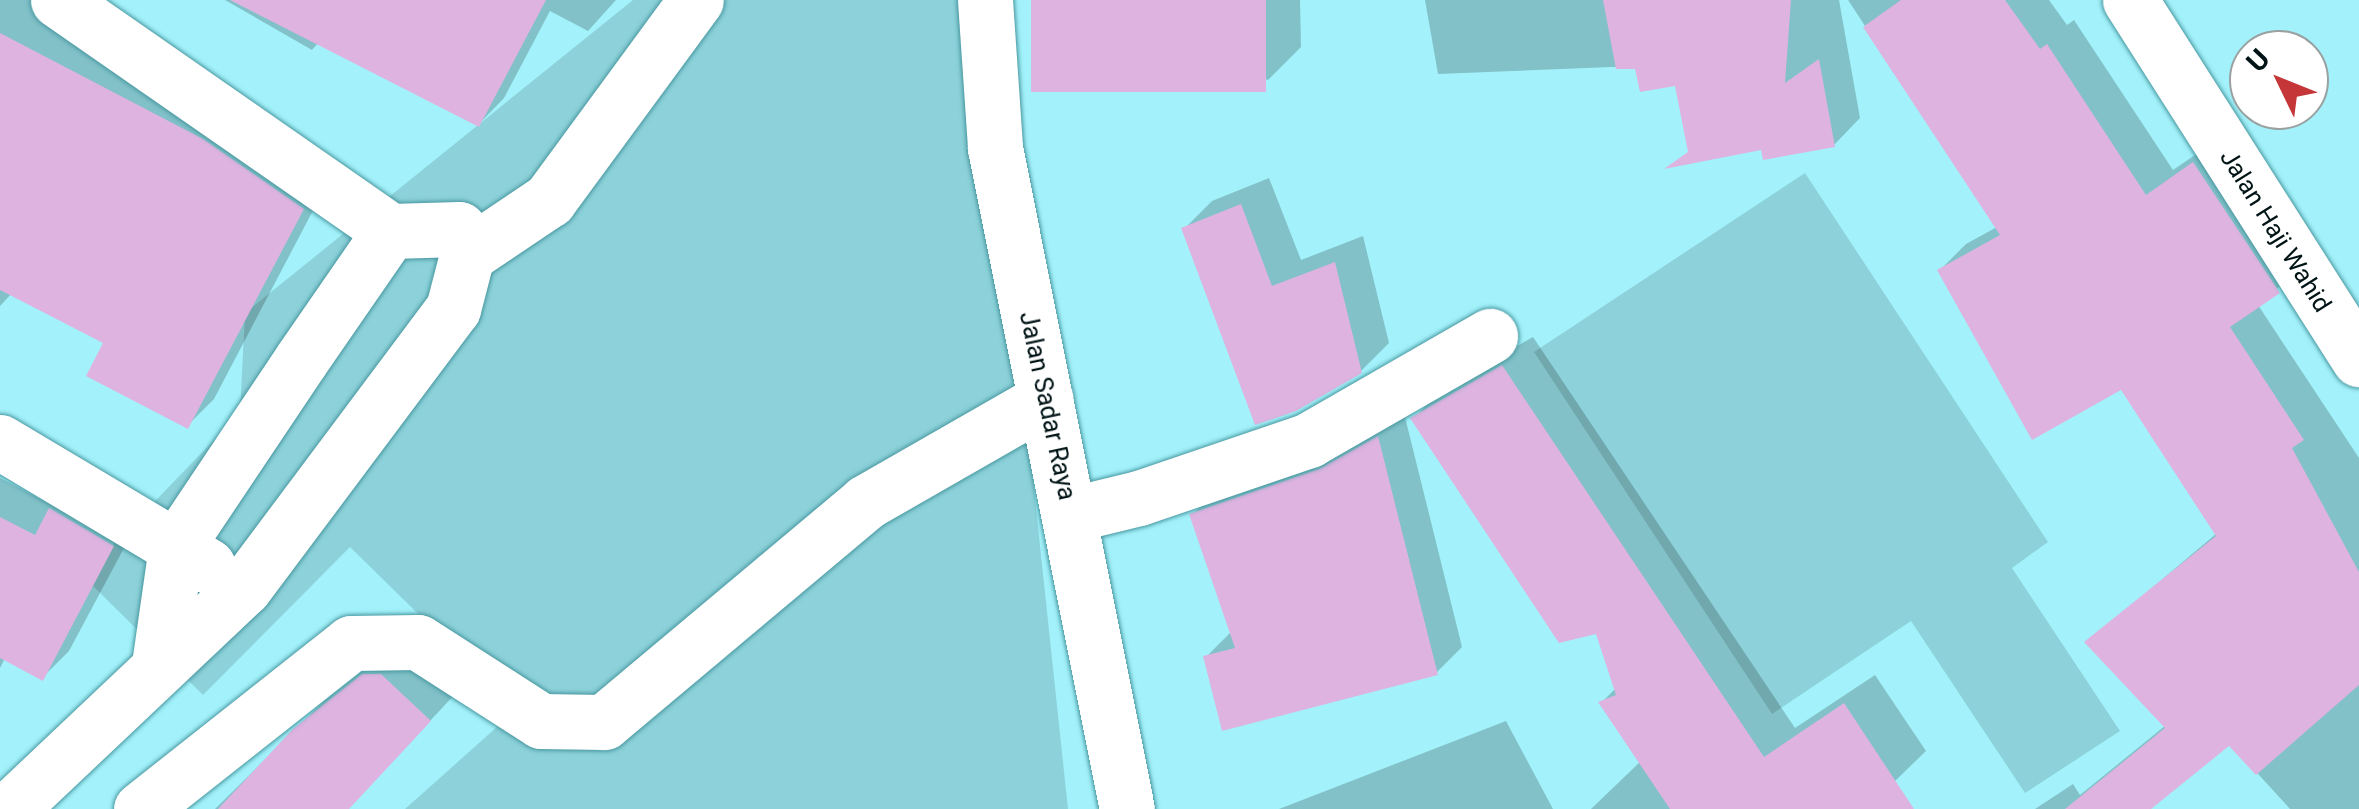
<!DOCTYPE html>
<html>
<head>
<meta charset="utf-8">
<style>
	body { margin:0 }
	#map { position:relative; width:2359px; height:809px; overflow:hidden; background:#a3f2fb; font-family:Roboto,sans-serif }
	div>[style] { position:absolute }
	[style*='--x'] { left:calc(var(--x)*1px); top:calc(var(--y)*1px); width:calc(var(--w)*1px); rotate:calc(var(--a)*1deg) }
	.green>* { inset:0; background:#8dd2da }
	.shadow>* { inset:0; background:#0003 }
	.building>* { inset:0; background:#deb3e0; transform-origin:0 0 }
	.roads { filter:drop-shadow(0 0 2px #4897a0) drop-shadow(0 0 2px #4897a0) }
	.street>* { height:55px; margin:-27.5px; padding:0 27.5px; transform-origin:27.5px; border-radius:27.5px; background:#fff }
	.secondary>* { height:55px; margin:-27.5px; padding:0 27.5px; transform-origin:27.5px; border-radius:27.5px; background:#fff }
	span { translate:-50% -50%; white-space:nowrap; text-align:center; line-height:1.15; -webkit-text-stroke:8px #fff; paint-order:stroke }
	.street-label { font-size:25px; color:#001315 }
	.north { position:absolute; left:2229px; top:30px; width:100px; height:100px; box-sizing:border-box; background:#fff; border:2px solid #99a1a1; border-radius:50%; rotate:313deg; font-size:28px; font-weight:700; line-height:40px; text-align:center; color:#001315 }
	.north::after { content:''; display:block; margin:auto; width:35px; height:45px; background:#c53638; clip-path:polygon(50% 0,100% 100%,50% 72%,0 100%) }
</style>
</head>
<body>
<div id="map">
	<div class="green">
		<i style="clip-path:polygon(633px 0,982px 0,1068px 809px,405px 809px,516px 710px,350px 547px,203px 695px,83px 576px,240px 413px,245px 313px)"></i>
		<i style="clip-path:polygon(1805px 173px,2048px 542px,2012px 568px,2120px 731px,2025px 793px,1911px 621px,1772px 714px,1534px 352px)"></i>
	</div>
	<div class="shadow">
		<i style="clip-path:polygon(0 0,58px 0,328px 182px,214px 399px,187px 426px,107px 342px,12px 293px,0 306px)"></i>
		<i style="clip-path:polygon(225px 0,616px 0,588px 31px,550px 11px,504px 98px,479px 124px,318px 43px,312px 50px)"></i>
		<i style="clip-path:polygon(1034px 0,1300px 0,1301px 47px,1268px 80px)"></i>
		<i style="clip-path:polygon(1425px 0,1839px 0,1860px 118px,1834px 145px,1763px 148px,1677px 83px,1637px 66px,1438px 74px)"></i>
		<i style="clip-path:polygon(1848px 0,2049px 0,2067px 25px,2074px 20px,2173px 170px,2220px 138px,2305px 265px,2258px 305px,2359px 458px,2359px 809px,2290px 809px,2229px 742px,2147px 809px,2035px 809px,2073px 784px,2080px 795px,2166px 725px,2088px 642px,2217px 533px,2122px 386px,1940px 270px,1966px 244px,1997px 227px)"></i>
		<i style="clip-path:polygon(1269px 178px,1301px 260px,1363px 236px,1389px 343px,1361px 371px,1184px 229px,1212px 201px)"></i>
		<i style="clip-path:polygon(1533px 337px,1795px 728px,1875px 675px,1926px 751px,1895px 781px,1853px 809px,1591px 809px,1641px 761px,1602px 702px,1616px 688px,1598px 631px,1413px 419px,1443px 388px)"></i>
		<i style="clip-path:polygon(1404px 413px,1462px 647px,1436px 673px,1206px 657px,1232px 631px,1192px 515px,1218px 489px)"></i>
		<i style="clip-path:polygon(0 478px,54px 506px,139px 520px,69px 651px,42px 678px,5px 658px,0 668px)"></i>
		<i style="clip-path:polygon(393px 647px,457px 692px,348px 809px,215px 809px,324px 701px)"></i>
		<i style="clip-path:polygon(1506px 721px,1553px 809px,1279px 809px)"></i>
	</div>
	<div class="building">
		<i style="clip-path:polygon(230px 0,546px 0,479px 127px)"></i>
		<i style="left:1031px;top:0;width:235px;height:92px"></i>
		<i style="clip-path:polygon(1603px 0,1791px 0,1785px 83px,1819px 59px,1835px 147px,1763px 160px,1761px 150px,1664px 169px,1688px 152px,1675px 86px,1640px 92px,1635px 69px,1616px 69px)"></i>
		<i style="clip-path:polygon(1901px 0,2005px 0,2040px 49px,2047px 44px,2146px 195px,2193px 162px,2280px 293px,2230px 327px,2304px 440px,2292px 448px,2359px 572px,2359px 685px,2256px 775px,2229px 746px,2151px 809px,2065px 809px,2165px 728px,2084px 642px,2216px 536px,2121px 390px,2032px 440px,1937px 270px,2000px 235px,1863px 27px)"></i>
		<i style="clip-path:polygon(0 33px,203px 139px,304px 209px,188px 429px,86px 376px,103px 343px,0 290px)"></i>
		<i style="clip-path:polygon(1241px 204px,1272px 286px,1335px 262px,1362px 373px,1296px 411px,1255px 425px,1181px 228px)"></i>
		<i style="clip-path:polygon(1502px 365px,1764px 757px,1844px 703px,1914px 809px,1670px 809px,1598px 702px,1616px 695px,1596px 634px,1559px 643px,1410px 418px)"></i>
		<i style="clip-path:polygon(1378px 436px,1438px 675px,1222px 731px,1203px 656px,1235px 648px,1189px 514px,1319px 469px)"></i>
		<i style="clip-path:polygon(49px 508px,114px 546px,43px 681px,0 658px,0 517px,35px 535px)"></i>
		<i style="clip-path:polygon(362px 674px,381px 674px,431px 721px,349px 809px,218px 809px,293px 729px)"></i>
	</div>
	<div class="roads">
		<div class="street">
			<i style="--x:58;--y:0;--w:404;--a:34.8"></i>
			<i style="--x:2130;--y:0;--w:426;--a:57.5"></i>
			<i style="--x:467;--y:255;--w:99;--a:-33.9"></i>
			<i style="--x:549;--y:200;--w:248;--a:-53.7"></i>
			<i style="--x:0;--y:442;--w:242;--a:30.8"></i>
			<i style="--x:1069;--y:515;--w:72;--a:-13.7"></i>
			<i style="--x:1139;--y:498;--w:180;--a:-18.8"></i>
			<i style="--x:1309;--y:440;--w:209;--a:-29.9"></i>
			<i style="--x:10;--y:809;--w:322;--a:-43.4"></i>
			<i style="--x:244;--y:588;--w:349;--a:-53.2"></i>
			<i style="--x:453;--y:309;--w:56;--a:-75.5"></i>
			<i style="--x:467;--y:255;--w:27;--a:-107"></i>
			<i style="--x:459;--y:229;--w:69;--a:178.3"></i>
			<i style="--x:390;--y:231;--w:157;--a:124.6"></i>
			<i style="--x:301;--y:360;--w:225;--a:123.8"></i>
			<i style="--x:176;--y:547;--w:119;--a:98.2"></i>
			<i style="--x:141;--y:809;--w:268;--a:-38.3"></i>
			<i style="--x:351;--y:643;--w:67;--a:-0.9"></i>
			<i style="--x:418;--y:642;--w:146;--a:32.7"></i>
			<i style="--x:541;--y:721;--w:63;--a:0.9"></i>
			<i style="--x:604;--y:722;--w:342;--a:-40"></i>
			<i style="--x:866;--y:502;--w:207;--a:-29.8"></i>
		</div>
		<div class="secondary">
			<i style="--x:985;--y:0;--w:148;--a:86.1"></i>
			<i style="--x:995;--y:148;--w:674;--a:78.71"></i>
		</div>
	</div>
	<div class="street-label">
		<span style="left:2275px;top:231px;rotate:58deg">Jalan Haji Wahid</span>
		<span style="left:1047px;top:406px;rotate:78deg">Jalan Sadar Raya</span>
	</div>
	<div class="north">U</div>
</div>
</body>
</html>
